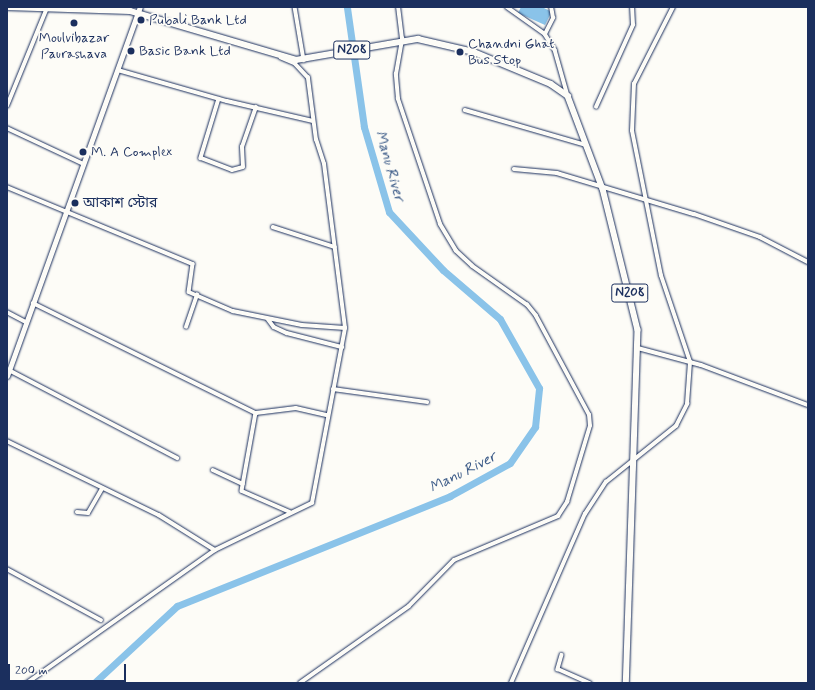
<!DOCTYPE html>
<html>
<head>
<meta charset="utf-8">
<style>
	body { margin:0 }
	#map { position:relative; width:815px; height:690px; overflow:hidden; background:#fdfcf7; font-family:Mynerve,"Noto Sans Bengali",sans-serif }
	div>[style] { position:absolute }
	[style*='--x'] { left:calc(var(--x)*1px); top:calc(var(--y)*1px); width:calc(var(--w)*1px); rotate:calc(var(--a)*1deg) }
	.water>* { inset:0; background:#8ac3e9 }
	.river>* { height:7px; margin:-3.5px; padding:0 3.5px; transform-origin:3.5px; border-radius:3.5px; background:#8ac3e9 }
	.roads { filter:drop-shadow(0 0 1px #1b2f5e) drop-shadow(0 0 1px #1b2f5e) }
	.minor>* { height:3.5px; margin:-1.75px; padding:0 1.75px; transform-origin:1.75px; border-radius:1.75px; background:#fdfcf7 }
	.secondary>* { height:5px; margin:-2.5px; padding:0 2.5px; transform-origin:2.5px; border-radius:2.5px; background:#fdfcf7 }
	.trunk>* { height:5.5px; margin:-2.75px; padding:0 2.75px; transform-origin:2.75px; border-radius:2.75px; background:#fdfcf7 }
	.dots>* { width:11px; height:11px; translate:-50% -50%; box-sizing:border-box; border:2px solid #fdfcf7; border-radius:50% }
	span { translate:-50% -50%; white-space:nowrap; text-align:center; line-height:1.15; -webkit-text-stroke:3.5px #fdfcf7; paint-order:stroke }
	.shield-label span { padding:1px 3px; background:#fdfcf7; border:1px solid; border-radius:3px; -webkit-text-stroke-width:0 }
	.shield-label { font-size:13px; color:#1b2f5e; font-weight:700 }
	.poi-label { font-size:14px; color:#1b2f5e }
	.left { translate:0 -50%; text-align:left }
	.water-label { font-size:15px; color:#3c5b88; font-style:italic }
	.frame { position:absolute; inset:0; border:8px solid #1b2f5e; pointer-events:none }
	.scale { position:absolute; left:8px; top:664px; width:118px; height:18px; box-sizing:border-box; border:2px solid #1b2f5e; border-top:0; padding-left:5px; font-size:12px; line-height:14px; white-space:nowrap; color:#1b2f5e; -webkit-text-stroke:3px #fdfcf7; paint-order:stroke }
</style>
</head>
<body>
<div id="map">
	<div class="water">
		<i style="clip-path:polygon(521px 7px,542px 7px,550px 11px,550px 15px,545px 25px,518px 13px)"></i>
	</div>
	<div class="river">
		<i style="--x:94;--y:683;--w:113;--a:-42.9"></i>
		<i style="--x:177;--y:606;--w:294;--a:-21.9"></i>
		<i style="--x:450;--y:496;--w:68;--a:-28.8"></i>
		<i style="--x:510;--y:463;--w:44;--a:-55.2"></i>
		<i style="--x:535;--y:427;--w:39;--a:-84"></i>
		<i style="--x:539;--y:388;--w:79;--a:-119.5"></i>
		<i style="--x:500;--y:319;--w:75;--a:-139.3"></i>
		<i style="--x:443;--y:270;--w:79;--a:-133"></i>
		<i style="--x:389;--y:212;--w:89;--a:-106.4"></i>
		<i style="--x:364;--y:127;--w:121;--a:-98.1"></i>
	</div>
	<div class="roads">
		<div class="minor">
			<i style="--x:295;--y:7;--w:54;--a:80.4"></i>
			<i style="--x:507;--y:7;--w:47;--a:35.4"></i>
			<i style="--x:545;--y:34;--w:19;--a:58"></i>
			<i style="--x:555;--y:50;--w:48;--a:74.2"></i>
			<i style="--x:545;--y:34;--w:18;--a:-63"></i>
			<i style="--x:553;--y:18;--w:11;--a:-100"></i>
			<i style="--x:118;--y:70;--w:113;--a:15.9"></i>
			<i style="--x:227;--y:101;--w:88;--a:13.1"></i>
			<i style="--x:219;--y:99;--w:62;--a:107"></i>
			<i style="--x:201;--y:158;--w:33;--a:21"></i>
			<i style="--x:232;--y:170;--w:11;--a:-15"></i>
			<i style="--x:243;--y:167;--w:20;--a:-93"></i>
			<i style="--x:242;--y:147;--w:42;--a:-70.7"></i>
			<i style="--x:7;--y:106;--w:106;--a:-67.8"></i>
			<i style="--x:596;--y:107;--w:90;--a:-65.7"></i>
			<i style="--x:633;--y:25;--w:18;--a:-93"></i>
			<i style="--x:465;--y:110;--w:126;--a:16.1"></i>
			<i style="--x:7;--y:128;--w:85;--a:25.1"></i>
			<i style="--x:514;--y:169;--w:43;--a:5.3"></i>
			<i style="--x:557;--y:173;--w:143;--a:16.7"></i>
			<i style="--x:694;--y:214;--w:70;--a:19.2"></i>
			<i style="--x:760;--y:237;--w:54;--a:27.5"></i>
			<i style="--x:7;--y:187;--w:201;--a:22.5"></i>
			<i style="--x:193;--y:264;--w:28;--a:98"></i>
			<i style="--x:189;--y:292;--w:48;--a:23.4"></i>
			<i style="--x:233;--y:311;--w:70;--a:11.5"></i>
			<i style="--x:302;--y:325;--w:43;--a:4"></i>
			<i style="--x:273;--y:227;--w:65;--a:17.9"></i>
			<i style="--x:33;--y:303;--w:249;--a:26.3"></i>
			<i style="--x:256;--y:413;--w:79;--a:100.2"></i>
			<i style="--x:242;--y:491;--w:52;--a:23.6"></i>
			<i style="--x:7;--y:312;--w:21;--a:28"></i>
			<i style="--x:268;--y:319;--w:10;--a:53"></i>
			<i style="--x:274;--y:327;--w:14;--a:25"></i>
			<i style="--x:287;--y:333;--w:57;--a:14.3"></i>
			<i style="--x:186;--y:327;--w:34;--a:-71"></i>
			<i style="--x:638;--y:348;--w:65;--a:15.1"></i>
			<i style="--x:701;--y:365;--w:114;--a:20.5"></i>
			<i style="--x:9;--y:370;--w:190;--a:27.6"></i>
			<i style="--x:333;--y:389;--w:95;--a:7.9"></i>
			<i style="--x:256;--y:413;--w:40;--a:-7.1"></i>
			<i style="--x:296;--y:408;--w:32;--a:13"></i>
			<i style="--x:7;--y:441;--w:169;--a:26"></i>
			<i style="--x:159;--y:515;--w:66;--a:32"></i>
			<i style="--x:215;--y:550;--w:108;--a:-25.9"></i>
			<i style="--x:312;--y:503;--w:178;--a:-79.3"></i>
			<i style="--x:345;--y:328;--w:165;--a:-97.3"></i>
			<i style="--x:324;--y:164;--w:25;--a:-108"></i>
			<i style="--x:316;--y:140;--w:63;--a:-97.4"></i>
			<i style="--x:308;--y:78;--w:19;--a:-133"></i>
			<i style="--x:295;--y:64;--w:15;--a:-157"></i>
			<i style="--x:213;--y:470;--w:33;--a:25"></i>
			<i style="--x:77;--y:512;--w:11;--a:5"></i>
			<i style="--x:88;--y:513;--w:28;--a:-60"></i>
			<i style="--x:7;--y:569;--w:107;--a:28.5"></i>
			<i style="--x:562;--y:655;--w:15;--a:106"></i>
			<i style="--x:558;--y:669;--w:35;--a:24"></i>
			<i style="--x:27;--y:683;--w:230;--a:-35.3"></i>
			<i style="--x:300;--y:683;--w:133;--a:-35.2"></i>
			<i style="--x:409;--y:606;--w:64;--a:-45.6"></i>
			<i style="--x:454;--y:560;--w:113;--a:-22.9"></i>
			<i style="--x:558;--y:516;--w:17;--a:-57"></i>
			<i style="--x:567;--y:502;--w:79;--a:-73.2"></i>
			<i style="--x:590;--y:426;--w:11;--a:-95"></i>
			<i style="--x:589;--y:415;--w:112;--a:-118.2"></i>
			<i style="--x:536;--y:316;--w:14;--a:-129"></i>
			<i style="--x:527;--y:305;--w:67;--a:-144.7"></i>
			<i style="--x:472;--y:266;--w:22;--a:-137"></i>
			<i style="--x:456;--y:251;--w:31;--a:-121"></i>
			<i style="--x:440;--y:224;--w:132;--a:-108.6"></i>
			<i style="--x:398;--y:99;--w:25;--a:-95"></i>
			<i style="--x:396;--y:74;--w:36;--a:-80"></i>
			<i style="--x:402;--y:39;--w:32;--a:-97"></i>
			<i style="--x:511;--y:683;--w:184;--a:-66.4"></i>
			<i style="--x:585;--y:514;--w:38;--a:-57"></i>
			<i style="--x:606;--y:482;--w:90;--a:-38.7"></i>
			<i style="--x:676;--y:426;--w:25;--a:-63"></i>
			<i style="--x:687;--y:404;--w:42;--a:-85.9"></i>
			<i style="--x:690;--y:362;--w:91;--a:-108.6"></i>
			<i style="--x:661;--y:276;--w:148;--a:-101.3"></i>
			<i style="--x:632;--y:131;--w:47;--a:-87.6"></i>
			<i style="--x:634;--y:84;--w:86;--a:-63.1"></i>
		</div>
		<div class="secondary">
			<i style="--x:7;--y:376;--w:392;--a:-70.2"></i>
		</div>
		<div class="trunk">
			<i style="--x:7;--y:7;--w:123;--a:1.9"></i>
			<i style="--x:130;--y:11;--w:173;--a:16.4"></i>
			<i style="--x:296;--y:60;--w:124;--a:-9.8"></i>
			<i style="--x:418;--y:39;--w:57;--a:13.1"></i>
			<i style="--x:474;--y:52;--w:83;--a:22.6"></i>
			<i style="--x:551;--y:84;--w:21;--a:35"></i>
			<i style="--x:568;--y:96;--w:99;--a:69.4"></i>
			<i style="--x:603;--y:189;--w:145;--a:76.1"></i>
			<i style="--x:638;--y:330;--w:353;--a:91.9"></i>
		</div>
	</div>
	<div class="dots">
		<i style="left:141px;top:20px;background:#1b2f5e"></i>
		<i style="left:74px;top:23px;background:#1b2f5e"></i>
		<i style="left:131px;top:51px;background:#1b2f5e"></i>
		<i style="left:460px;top:52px;background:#1b2f5e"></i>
		<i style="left:83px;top:152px;background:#1b2f5e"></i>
		<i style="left:75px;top:203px;background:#1b2f5e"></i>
	</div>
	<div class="shield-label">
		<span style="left:352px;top:50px">N208</span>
		<span style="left:630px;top:293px">N208</span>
	</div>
	<div class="poi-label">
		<span class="left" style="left:149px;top:20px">Pubali Bank Ltd</span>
		<span style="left:74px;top:46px">Moulvibazar<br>Paurashava</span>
		<span class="left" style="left:468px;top:52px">Chandni Ghat<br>Bus Stop</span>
		<span class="left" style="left:139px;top:51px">Basic Bank Ltd</span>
		<span class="left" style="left:91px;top:152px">M. A Complex</span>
		<span class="left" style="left:83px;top:203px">আকাশ স্টোর</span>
	</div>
	<div class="water-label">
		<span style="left:389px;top:166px;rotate:74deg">Manu River</span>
		<span style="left:463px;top:473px;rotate:-27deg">Manu River</span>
	</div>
	<div class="frame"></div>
	<div class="scale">200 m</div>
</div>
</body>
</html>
